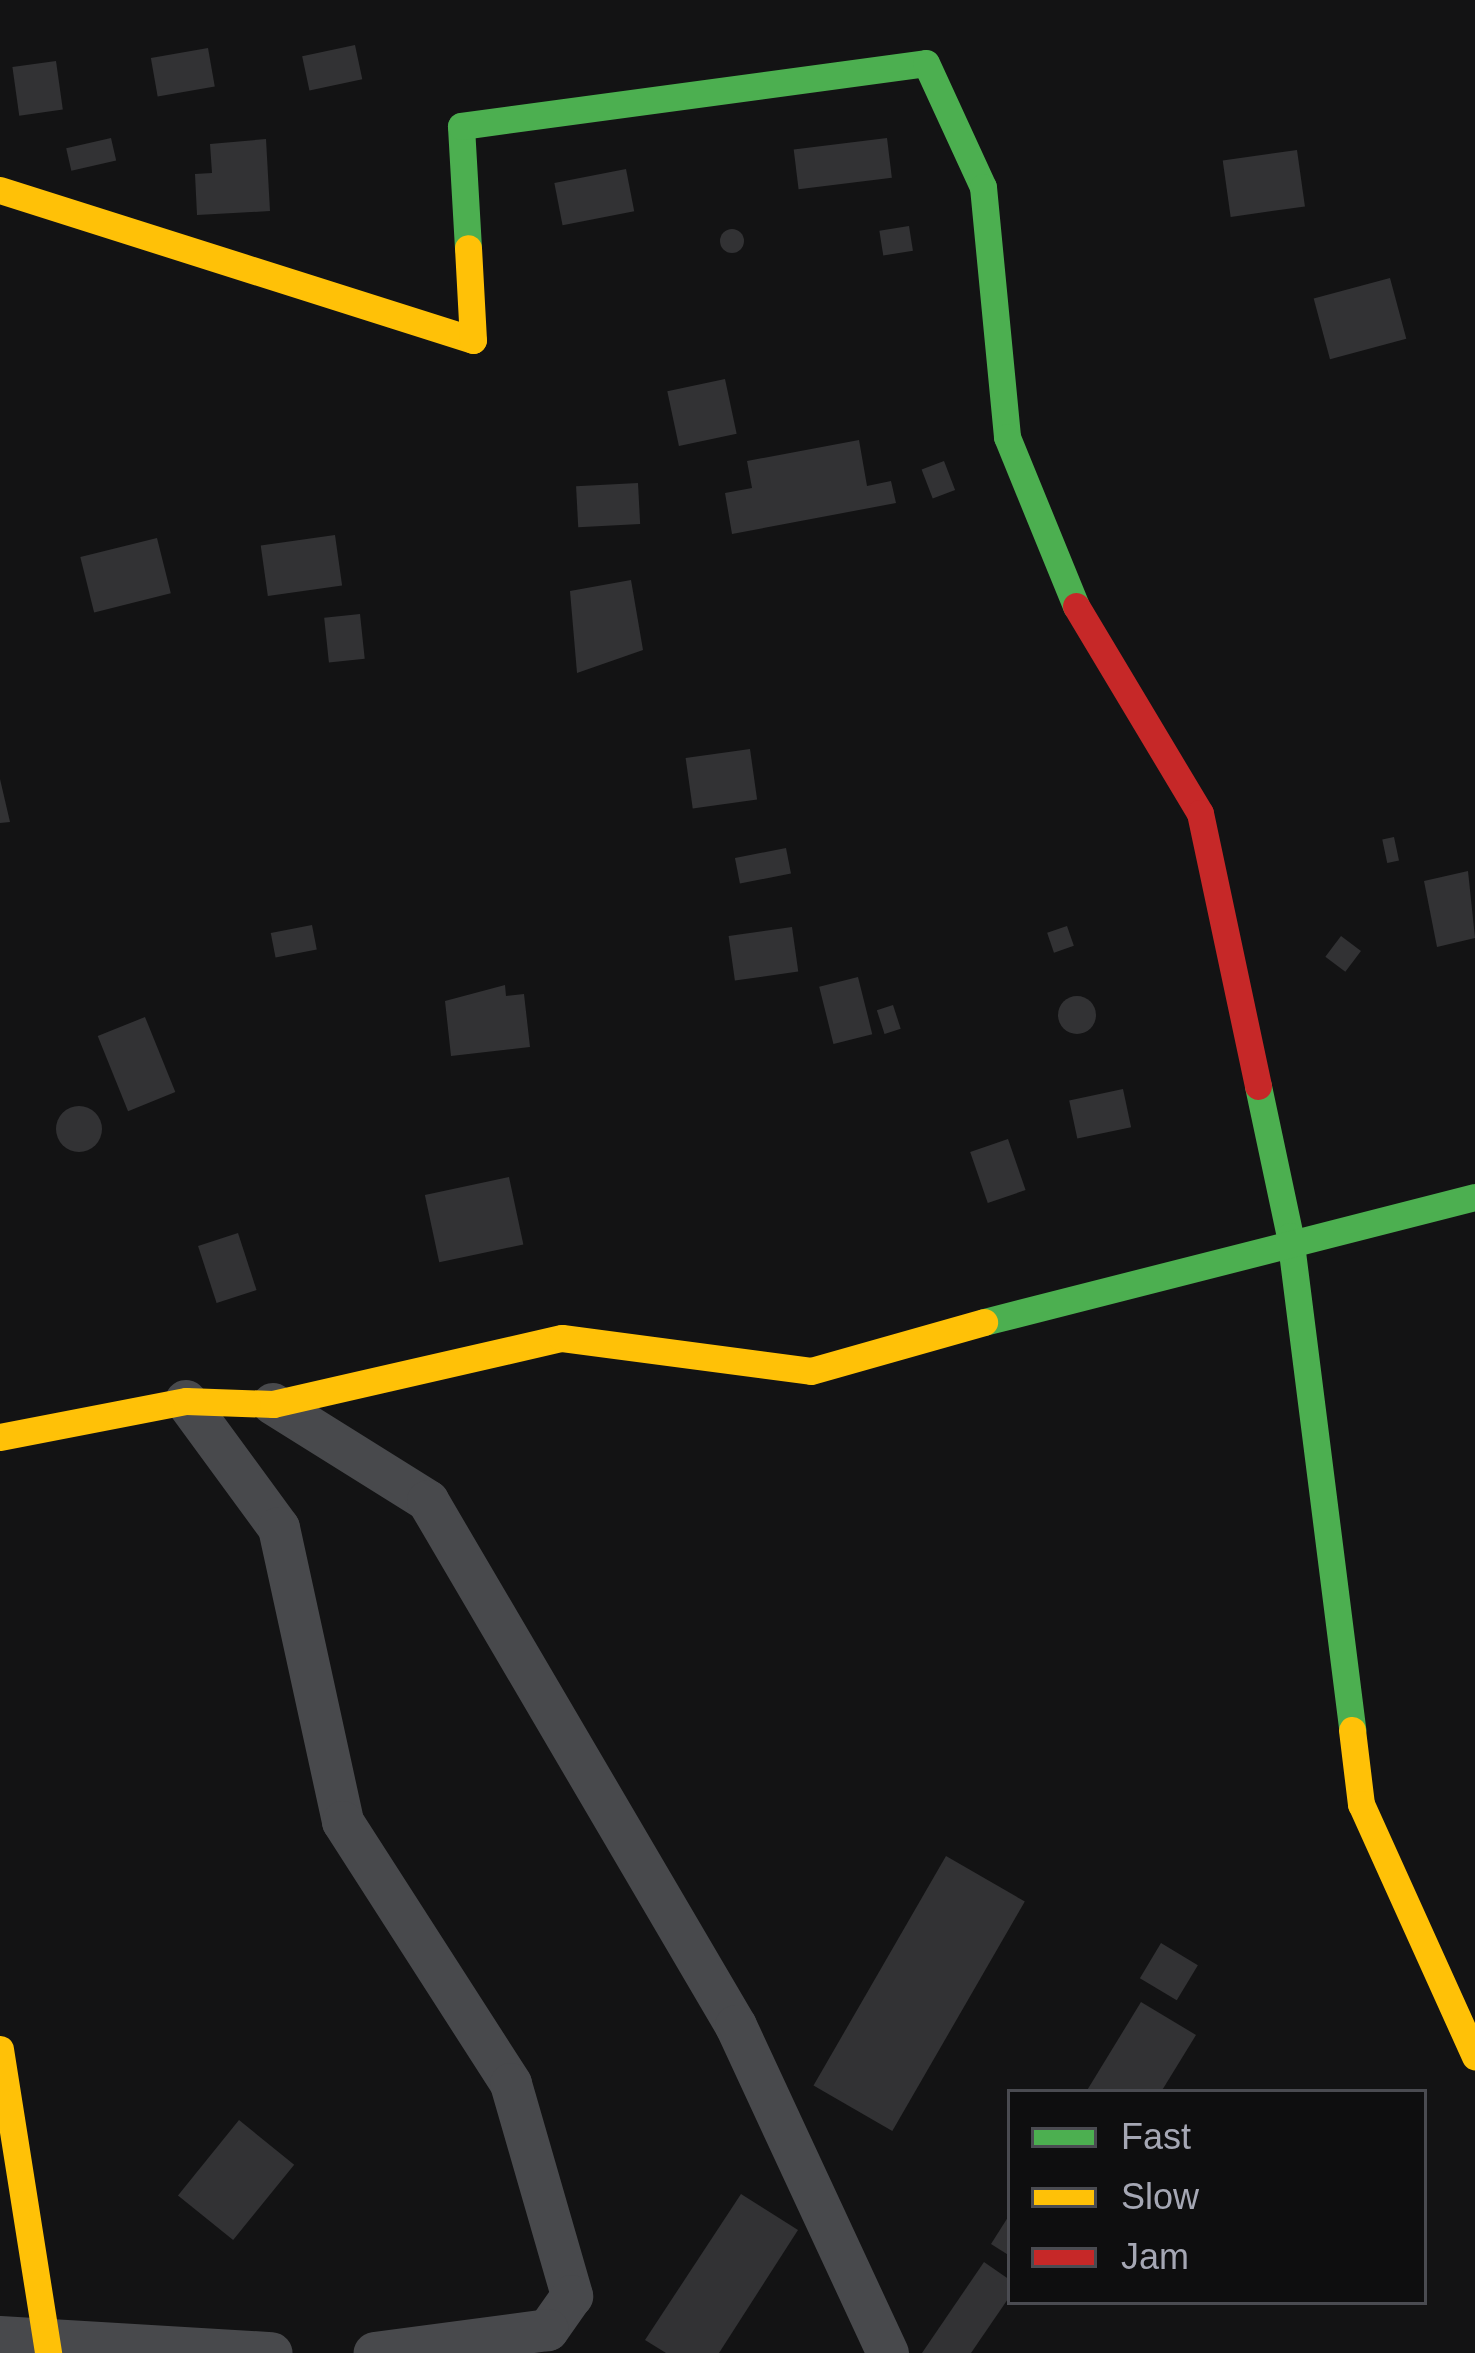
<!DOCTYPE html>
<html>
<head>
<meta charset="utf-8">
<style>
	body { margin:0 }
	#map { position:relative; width:1475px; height:2353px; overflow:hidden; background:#131314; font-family:Arial,sans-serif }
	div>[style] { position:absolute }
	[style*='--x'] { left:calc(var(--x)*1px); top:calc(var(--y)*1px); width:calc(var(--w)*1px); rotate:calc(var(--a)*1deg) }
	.building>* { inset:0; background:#323234; transform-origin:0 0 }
	.round { border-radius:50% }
	.street>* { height:42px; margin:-21px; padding:0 21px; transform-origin:21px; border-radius:21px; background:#48494c }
	.fast>* { height:27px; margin:-13.5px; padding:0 13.5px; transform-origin:13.5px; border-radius:13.5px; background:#4caf50 }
	.slow>* { height:27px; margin:-13.5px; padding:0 13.5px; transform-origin:13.5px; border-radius:13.5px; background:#ffc107 }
	.jam>* { height:27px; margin:-13.5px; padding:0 13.5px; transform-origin:13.5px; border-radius:13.5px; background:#c62828 }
	span { translate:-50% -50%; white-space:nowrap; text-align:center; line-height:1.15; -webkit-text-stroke:10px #0e0e0f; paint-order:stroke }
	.legend { position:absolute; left:1007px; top:2089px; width:420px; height:216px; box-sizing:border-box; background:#0e0e0f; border:3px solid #4a4b51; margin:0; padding:15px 21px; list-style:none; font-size:36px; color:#a5a7b4 }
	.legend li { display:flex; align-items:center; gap:24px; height:60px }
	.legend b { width:60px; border:3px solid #4a4b51 }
</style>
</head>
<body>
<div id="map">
	<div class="building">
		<i style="left:355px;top:45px;width:35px;height:54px;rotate:78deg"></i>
		<i style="left:208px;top:48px;width:39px;height:58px;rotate:80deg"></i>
		<i style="left:56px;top:61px;width:49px;height:44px;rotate:82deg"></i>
		<i style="left:111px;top:138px;width:23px;height:46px;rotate:77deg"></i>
		<i style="left:887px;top:138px;width:40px;height:94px;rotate:83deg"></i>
		<i style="clip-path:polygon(266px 139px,270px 211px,197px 215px,195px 174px,212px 173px,210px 144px)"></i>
		<i style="left:1297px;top:150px;width:57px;height:75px;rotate:82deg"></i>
		<i style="left:626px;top:169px;width:43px;height:73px;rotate:79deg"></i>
		<i style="left:909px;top:226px;width:25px;height:30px;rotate:81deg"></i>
		<i class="round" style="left:720px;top:229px;width:24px;height:24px"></i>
		<i style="left:1390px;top:278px;width:63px;height:79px;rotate:75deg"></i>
		<i style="left:725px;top:379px;width:56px;height:59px;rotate:78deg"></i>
		<i style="clip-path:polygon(859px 440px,867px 486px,891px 481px,896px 503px,732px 534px,725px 493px,752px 488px,747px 461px)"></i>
		<i style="left:944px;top:461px;width:31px;height:24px;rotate:69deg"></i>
		<i style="left:638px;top:483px;width:41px;height:62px;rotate:87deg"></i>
		<i style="left:335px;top:535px;width:51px;height:75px;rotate:82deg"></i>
		<i style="left:157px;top:538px;width:57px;height:79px;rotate:76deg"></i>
		<i style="clip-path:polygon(631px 580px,643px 650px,577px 673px,570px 591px)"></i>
		<i style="left:360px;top:614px;width:45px;height:36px;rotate:84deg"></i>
		<i style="left:750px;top:749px;width:51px;height:65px;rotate:82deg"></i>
		<i style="clip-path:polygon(0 779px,10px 822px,0 823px)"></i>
		<i style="left:1394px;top:837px;width:24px;height:12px;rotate:78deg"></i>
		<i style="left:786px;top:848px;width:26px;height:52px;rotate:79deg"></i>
		<i style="clip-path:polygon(1468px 871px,1475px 938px,1437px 947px,1424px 881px)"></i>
		<i style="left:312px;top:925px;width:25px;height:42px;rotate:79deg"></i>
		<i style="left:1067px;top:926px;width:21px;height:21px;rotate:71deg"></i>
		<i style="left:792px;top:927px;width:45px;height:64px;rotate:82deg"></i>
		<i style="left:1341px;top:936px;width:25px;height:26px;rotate:37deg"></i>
		<i style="left:858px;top:977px;width:59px;height:40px;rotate:76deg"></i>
		<i style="clip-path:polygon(505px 985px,506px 996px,524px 994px,530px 1047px,451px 1056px,445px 1001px)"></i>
		<i class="round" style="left:1058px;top:996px;width:38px;height:38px"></i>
		<i style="left:893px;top:1005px;width:25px;height:17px;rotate:72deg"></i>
		<i style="left:145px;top:1017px;width:81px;height:51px;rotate:68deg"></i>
		<i style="left:1123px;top:1089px;width:39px;height:55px;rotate:78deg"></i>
		<i class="round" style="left:56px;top:1106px;width:46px;height:46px"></i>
		<i style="left:1008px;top:1139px;width:54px;height:40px;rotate:71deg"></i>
		<i style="left:509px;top:1177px;width:69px;height:86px;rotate:78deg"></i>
		<i style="left:238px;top:1233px;width:60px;height:42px;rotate:72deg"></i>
		<i style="left:946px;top:1856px;width:91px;height:265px;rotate:30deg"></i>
		<i style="left:1161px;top:1943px;width:43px;height:41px;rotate:31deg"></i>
		<i style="clip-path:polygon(1141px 2002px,1196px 2035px,1161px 2092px,1086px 2092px)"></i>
		<i style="left:239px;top:2120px;width:71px;height:97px;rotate:39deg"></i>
		<i style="clip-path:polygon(741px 2194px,798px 2230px,719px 2353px,666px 2353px,645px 2340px)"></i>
		<i style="clip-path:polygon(1010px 2214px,1010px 2256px,991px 2244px)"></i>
		<i style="clip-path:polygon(984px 2262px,1010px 2280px,1010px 2296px,971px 2353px,922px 2353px)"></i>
	</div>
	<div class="street">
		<i style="--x:186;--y:1401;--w:157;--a:53.8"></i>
		<i style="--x:279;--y:1528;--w:301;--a:77.7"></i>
		<i style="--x:343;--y:1822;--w:311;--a:57.3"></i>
		<i style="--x:511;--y:2084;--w:221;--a:73.9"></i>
		<i style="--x:572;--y:2296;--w:42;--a:125.2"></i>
		<i style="--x:548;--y:2330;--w:175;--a:172.4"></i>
		<i style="--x:273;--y:1404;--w:183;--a:32"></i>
		<i style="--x:428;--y:1501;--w:609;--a:59.6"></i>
		<i style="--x:736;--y:2026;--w:361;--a:65.1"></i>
		<i style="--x:0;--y:2337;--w:272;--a:3.4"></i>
	</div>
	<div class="fast">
		<i style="--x:468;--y:248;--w:122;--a:-93.3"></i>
		<i style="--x:461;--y:126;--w:469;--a:-7.7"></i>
		<i style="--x:926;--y:63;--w:136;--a:65.3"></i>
		<i style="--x:983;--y:187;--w:251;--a:84.5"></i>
		<i style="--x:1007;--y:437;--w:183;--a:67.8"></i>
		<i style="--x:1258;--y:1086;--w:153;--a:78"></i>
		<i style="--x:1290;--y:1236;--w:498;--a:82.8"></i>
		<i style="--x:984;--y:1322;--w:507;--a:-14.28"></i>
	</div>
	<div class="slow">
		<i style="--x:0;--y:190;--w:496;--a:17.6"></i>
		<i style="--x:473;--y:340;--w:92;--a:-93.1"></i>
		<i style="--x:0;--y:1437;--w:189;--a:-11"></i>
		<i style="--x:186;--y:1401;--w:87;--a:2"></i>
		<i style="--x:273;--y:1404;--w:296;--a:-12.9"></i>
		<i style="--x:562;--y:1338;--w:251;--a:7.5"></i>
		<i style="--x:811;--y:1371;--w:180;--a:-15.8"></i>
		<i style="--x:1352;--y:1730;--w:75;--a:83.1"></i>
		<i style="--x:1361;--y:1804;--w:277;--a:65.7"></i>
		<i style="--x:0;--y:2049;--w:308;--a:81"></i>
	</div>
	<div class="jam">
		<i style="--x:1076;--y:606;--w:241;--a:59.1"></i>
		<i style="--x:1200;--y:813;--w:279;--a:78"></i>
	</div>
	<ul class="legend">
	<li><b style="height:15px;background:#4caf50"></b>Fast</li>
	<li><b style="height:15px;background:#ffc107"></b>Slow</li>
	<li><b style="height:15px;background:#c62828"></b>Jam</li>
	</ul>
</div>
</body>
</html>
